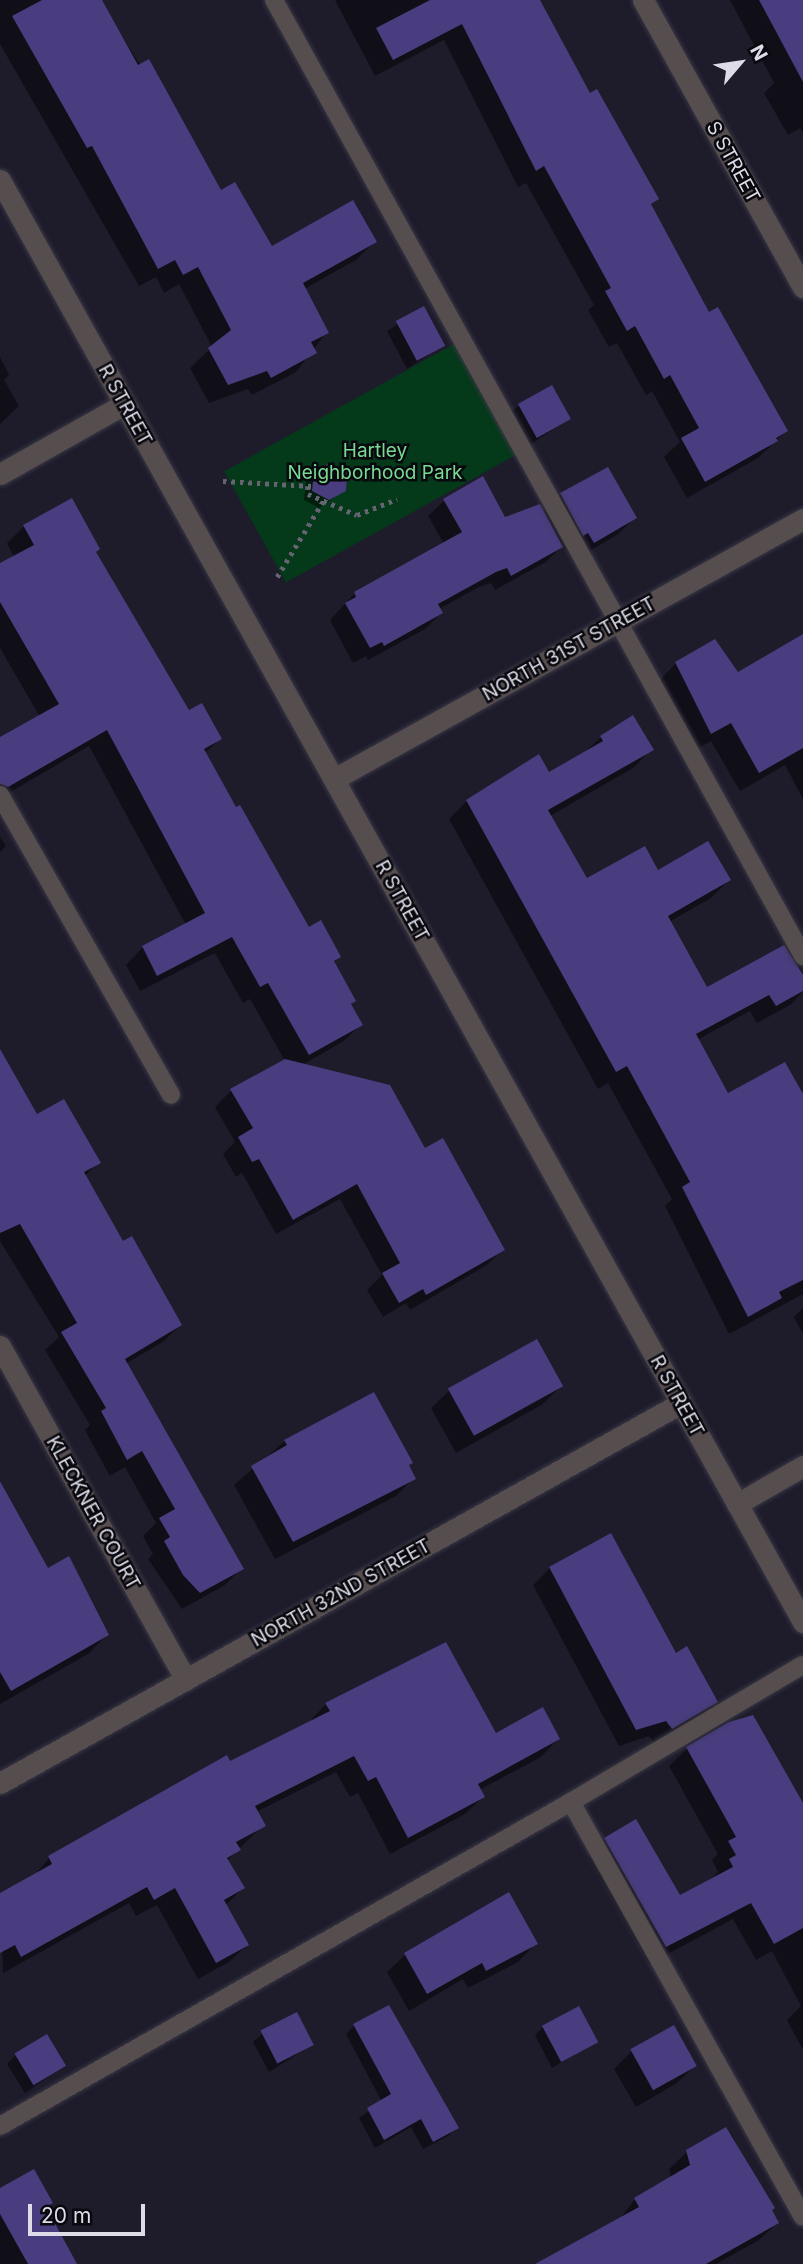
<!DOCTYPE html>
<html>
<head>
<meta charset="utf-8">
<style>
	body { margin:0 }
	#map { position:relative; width:803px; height:2264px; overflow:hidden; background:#1e1c2b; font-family:Inter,sans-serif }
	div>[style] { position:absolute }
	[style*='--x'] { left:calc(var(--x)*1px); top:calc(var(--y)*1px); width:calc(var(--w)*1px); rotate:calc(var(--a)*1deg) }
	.green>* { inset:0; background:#043919; transform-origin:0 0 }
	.shadow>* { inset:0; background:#0007 }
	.building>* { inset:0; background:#493d7f; transform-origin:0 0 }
	.path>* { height:4.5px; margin-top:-2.25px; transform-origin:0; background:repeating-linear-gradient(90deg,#666472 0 3.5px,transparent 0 8.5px) }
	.roads { filter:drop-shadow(0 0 2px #393745) drop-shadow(0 0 2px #393745) }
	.service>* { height:18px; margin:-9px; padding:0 9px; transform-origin:9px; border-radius:9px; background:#564d4f }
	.minor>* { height:21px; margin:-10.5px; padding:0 10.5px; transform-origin:10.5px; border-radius:10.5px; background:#564d4f }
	span { translate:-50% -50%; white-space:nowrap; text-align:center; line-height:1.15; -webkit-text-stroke:5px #08080e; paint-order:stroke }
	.street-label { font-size:19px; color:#dddce7 }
	.park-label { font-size:19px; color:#78da93 }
	.north { position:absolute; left:705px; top:28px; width:70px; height:70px; -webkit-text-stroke:5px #08080e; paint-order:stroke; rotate:61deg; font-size:19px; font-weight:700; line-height:28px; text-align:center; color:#dddce7 }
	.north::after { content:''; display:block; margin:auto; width:24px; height:32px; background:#dddce7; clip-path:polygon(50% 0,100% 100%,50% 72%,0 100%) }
	.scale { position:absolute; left:28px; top:2204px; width:117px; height:32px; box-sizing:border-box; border:4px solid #dddce7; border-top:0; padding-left:9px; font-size:21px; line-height:24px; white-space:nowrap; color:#dddce7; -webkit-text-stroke:5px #08080e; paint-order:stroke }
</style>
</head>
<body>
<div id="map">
	<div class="green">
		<i style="left:463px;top:339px;width:127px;height:273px;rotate:61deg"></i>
	</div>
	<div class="shadow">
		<i style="clip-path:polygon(0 0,99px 0,221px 192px,271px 248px,375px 241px,356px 260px,304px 289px,327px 332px,296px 372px,252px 395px,248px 389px,209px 403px,190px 368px,212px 347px,179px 284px,164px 293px,156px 277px,139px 286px,0 44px)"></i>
		<i style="clip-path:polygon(335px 0,527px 0,657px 199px,650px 206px,708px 315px,786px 431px,758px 458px,687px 498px,664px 457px,680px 442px,652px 391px,646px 395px,617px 343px,609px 347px,588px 310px,594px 305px,526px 183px,518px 187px,444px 40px,375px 76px)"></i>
		<i style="clip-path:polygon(730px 0,803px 0,803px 133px,800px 128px,788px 135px,764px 93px,774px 83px)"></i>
		<i style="clip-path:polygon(423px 308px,442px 346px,407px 369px,387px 331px)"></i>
		<i style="clip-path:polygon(0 357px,9px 375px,4px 380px,19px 406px,0 424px)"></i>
		<i style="clip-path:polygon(519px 405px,569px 419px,528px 446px,510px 414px)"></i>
		<i style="clip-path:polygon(315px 473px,344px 490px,319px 508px,304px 500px,306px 482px)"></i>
		<i style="clip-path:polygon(482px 479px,504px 519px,543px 513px,561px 495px,635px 518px,617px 535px,576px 559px,562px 546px,546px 562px,495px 590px,491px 583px,479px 587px,439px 609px,441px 613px,425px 629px,368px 660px,366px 656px,353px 663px,330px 620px,355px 593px,444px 544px,428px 516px,444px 501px)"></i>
		<i style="clip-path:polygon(24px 526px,94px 553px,188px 712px,220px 739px,204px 754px,308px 929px,339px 957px,333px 963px,354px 1001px,350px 1006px,361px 1024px,344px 1041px,302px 1065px,424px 1151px,503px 1249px,487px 1265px,410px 1310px,406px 1303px,383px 1317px,367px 1290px,382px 1275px,340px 1199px,276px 1234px,242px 1173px,236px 1177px,223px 1154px,235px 1142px,215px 1107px,231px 1091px,285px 1061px,250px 999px,243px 1003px,215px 953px,140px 991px,126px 965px,143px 947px,186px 925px,89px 746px,0 798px,0 739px,40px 717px,0 648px,0 565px,14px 557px,7px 543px)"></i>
		<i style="clip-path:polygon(803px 636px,803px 799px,785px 765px,740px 791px,711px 741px,691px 752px,657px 683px,676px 663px,738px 674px)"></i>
		<i style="clip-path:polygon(601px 737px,651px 750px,633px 768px,550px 816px,586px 880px,657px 872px,729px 880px,711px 898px,669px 922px,707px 989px,803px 978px,803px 992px,790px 1005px,757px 1023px,750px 1011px,697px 1040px,728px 1095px,803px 1098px,803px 1294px,729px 1334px,665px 1206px,672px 1199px,608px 1083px,598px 1089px,449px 819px,467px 801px,548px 774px,584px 753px)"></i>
		<i style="clip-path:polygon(0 837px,6px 846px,0 852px)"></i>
		<i style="clip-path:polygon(0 1091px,98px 1162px,85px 1176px,122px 1243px,180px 1325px,163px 1342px,125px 1364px,242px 1568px,225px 1585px,182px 1609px,148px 1559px,153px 1554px,143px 1536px,156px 1523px,125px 1467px,110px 1476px,93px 1445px,85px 1430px,90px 1425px,45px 1350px,59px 1337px,0 1241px)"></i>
		<i style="clip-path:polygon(803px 1308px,803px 1334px,794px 1317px)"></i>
		<i style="clip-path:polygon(561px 1386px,543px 1404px,456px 1453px,431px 1408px,449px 1391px)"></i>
		<i style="clip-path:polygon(285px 1441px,407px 1466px,414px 1478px,396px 1496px,275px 1559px,234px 1485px)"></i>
		<i style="clip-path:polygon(0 1480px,47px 1570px,107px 1635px,88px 1654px,0 1704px)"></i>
		<i style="clip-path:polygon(550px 1568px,675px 1655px,716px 1702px,699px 1718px,655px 1745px,649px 1736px,619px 1746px,533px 1585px)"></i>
		<i style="clip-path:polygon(326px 1704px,495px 1736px,558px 1739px,541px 1757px,479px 1790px,483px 1797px,465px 1814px,390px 1854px,358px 1793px,350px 1797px,336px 1772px,256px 1812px,263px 1825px,227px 1861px,243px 1888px,225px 1906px,247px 1945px,229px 1962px,198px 1979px,157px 1905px,136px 1916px,129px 1903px,3px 1973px,0 1895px,33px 1877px,49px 1858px,309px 1722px)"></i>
		<i style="clip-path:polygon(730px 1723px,803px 1809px,803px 2050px,787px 2020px,801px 2006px,772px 1951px,756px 1960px,733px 1919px,649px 1964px,588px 1857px,605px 1839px,679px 1898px,712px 1878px,718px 1872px,712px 1860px,718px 1854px,669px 1766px,687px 1749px)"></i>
		<i style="clip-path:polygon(509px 1895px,535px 1944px,518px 1962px,468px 1988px,463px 1979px,409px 2011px,387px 1972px,405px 1955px)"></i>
		<i style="clip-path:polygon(354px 2026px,457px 2127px,448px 2136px,423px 2149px,411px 2127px,375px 2148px,359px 2118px,382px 2102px,346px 2034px)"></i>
		<i style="clip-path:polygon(544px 2026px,595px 2041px,552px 2068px,535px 2035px)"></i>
		<i style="clip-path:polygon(262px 2034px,312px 2045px,269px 2072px,253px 2042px)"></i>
		<i style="clip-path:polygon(632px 2051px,695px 2065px,677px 2083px,636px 2107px,614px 2069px)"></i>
		<i style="clip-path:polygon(16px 2055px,64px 2066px,25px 2093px,7px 2064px)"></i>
		<i style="clip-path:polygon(732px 2135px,777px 2223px,759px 2240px,716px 2264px,549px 2264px,619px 2220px,635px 2199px,671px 2178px,669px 2169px,687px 2152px)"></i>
		<i style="clip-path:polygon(0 2190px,51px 2203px,45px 2209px,75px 2264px,0 2264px)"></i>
	</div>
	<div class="building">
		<i style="clip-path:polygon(42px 0,102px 0,138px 65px,149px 59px,221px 190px,235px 182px,272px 246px,353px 200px,377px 242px,303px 283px,329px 333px,311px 342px,317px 353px,271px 378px,267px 371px,228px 385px,208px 348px,231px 330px,198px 267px,183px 275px,175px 260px,158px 269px,92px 146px,87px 148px,12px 16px)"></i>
		<i style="clip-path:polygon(430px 0,540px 0,590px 93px,597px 89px,659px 199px,651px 204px,709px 312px,718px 307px,788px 431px,776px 438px,778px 441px,705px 482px,681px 438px,699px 428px,670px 375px,664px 379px,635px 326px,627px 331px,605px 291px,611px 288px,544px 166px,536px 171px,462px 24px,393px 60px,376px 28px)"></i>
		<i style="clip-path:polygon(759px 0,803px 0,803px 82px)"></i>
		<i style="left:424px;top:306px;width:45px;height:32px;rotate:62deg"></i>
		<i style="left:552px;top:385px;width:39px;height:39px;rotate:61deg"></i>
		<i style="clip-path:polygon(330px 463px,347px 473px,346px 491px,329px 500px,312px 491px,314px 471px)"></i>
		<i style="clip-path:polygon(608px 467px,637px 518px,594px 543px,588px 533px,583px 536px,560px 493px)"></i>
		<i style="clip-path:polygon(483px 476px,505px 517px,540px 504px,563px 547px,511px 576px,507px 568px,496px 572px,438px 604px,443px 613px,384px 646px,382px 642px,370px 648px,345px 603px,356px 597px,354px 592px,462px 532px,443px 499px)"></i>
		<i style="clip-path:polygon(72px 498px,100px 549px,96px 552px,189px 710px,202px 703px,222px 739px,204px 749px,236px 807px,240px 805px,309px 927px,321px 920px,341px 957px,334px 961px,356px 1001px,351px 1004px,363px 1025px,309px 1055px,268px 983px,260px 987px,232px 937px,157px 976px,142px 946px,205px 913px,107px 730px,8px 787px,0 784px,0 737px,59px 704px,0 602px,0 563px,34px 545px,23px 525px)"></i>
		<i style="clip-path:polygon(803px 634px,803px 748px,759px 773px,731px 723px,711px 734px,675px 662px,715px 639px,738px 672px)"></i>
		<i style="clip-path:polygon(633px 715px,654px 750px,548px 810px,587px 878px,645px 846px,658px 870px,708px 841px,731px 880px,668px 916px,707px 987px,784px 945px,803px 975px,803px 991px,776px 1006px,769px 995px,696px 1034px,728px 1093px,785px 1062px,803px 1094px,803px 1280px,779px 1292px,782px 1298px,748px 1317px,682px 1187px,690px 1182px,627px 1066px,616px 1072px,466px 800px,539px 754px,549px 772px,603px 741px,600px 736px)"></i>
		<i style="clip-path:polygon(0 1049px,37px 1114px,64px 1099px,101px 1163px,84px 1172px,123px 1241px,132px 1236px,182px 1325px,125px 1359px,244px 1569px,200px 1593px,183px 1575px,164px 1541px,170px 1537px,159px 1518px,175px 1509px,142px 1451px,127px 1460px,101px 1411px,106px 1408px,61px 1332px,77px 1323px,20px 1224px,0 1233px)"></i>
		<i style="clip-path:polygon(285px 1059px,390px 1085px,425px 1148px,443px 1138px,505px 1250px,426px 1295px,423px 1289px,399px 1303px,382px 1273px,400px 1263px,357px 1184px,293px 1220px,259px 1159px,252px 1162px,238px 1137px,253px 1128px,230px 1089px)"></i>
		<i style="left:537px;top:1339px;width:54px;height:102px;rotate:61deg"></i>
		<i style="clip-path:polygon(374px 1392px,413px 1463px,409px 1465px,416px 1479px,293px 1542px,251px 1466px,287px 1445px,284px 1440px)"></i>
		<i style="clip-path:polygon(0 1481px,48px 1568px,69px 1556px,109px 1635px,11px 1691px,0 1672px)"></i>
		<i style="clip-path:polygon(611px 1533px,676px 1653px,687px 1646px,718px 1702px,672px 1729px,666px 1721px,636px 1730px,549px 1567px)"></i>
		<i style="clip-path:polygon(446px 1642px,496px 1733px,543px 1707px,560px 1739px,478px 1784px,485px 1797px,408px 1838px,376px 1777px,368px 1781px,354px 1756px,255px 1806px,266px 1826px,236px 1842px,241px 1850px,227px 1858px,245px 1888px,224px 1900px,249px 1945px,216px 1963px,175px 1888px,154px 1900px,147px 1887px,21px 1957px,15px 1945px,0 1953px,0 1893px,52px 1864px,48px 1856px,227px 1755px,230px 1761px,330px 1711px,325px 1703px)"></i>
		<i style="clip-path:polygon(753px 1715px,803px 1803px,803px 1928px,774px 1944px,751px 1903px,666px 1947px,604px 1838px,636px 1819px,680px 1895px,733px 1867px,729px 1859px,736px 1855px,728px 1841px,736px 1837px,686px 1747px,729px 1722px)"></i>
		<i style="clip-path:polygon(509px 1892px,538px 1944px,486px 1971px,482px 1963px,427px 1994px,404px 1953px)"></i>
		<i style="clip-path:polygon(389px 2005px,459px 2128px,433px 2142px,421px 2119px,384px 2140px,367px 2108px,391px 2094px,353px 2024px)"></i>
		<i style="left:579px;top:2006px;width:41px;height:42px;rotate:62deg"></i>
		<i style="left:297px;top:2012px;width:37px;height:41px;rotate:63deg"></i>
		<i style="left:674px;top:2025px;width:47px;height:50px;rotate:61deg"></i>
		<i style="left:47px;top:2034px;width:37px;height:38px;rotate:59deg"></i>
		<i style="clip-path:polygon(726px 2127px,775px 2208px,772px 2210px,779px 2223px,706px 2264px,535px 2264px,639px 2207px,634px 2198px,690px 2165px,686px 2150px)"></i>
		<i style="clip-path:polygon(34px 2169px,53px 2203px,46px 2207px,77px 2264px,28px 2264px,0 2214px,0 2188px)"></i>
	</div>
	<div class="path">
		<i style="--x:223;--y:481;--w:89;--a:3.2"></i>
		<i style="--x:308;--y:486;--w:8;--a:90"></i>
		<i style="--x:308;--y:494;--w:53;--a:23.2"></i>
		<i style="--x:357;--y:515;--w:43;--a:-21.8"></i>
		<i style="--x:277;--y:577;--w:92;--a:-58.7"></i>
	</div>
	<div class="roads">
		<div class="service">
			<i style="--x:274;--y:0;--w:1093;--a:61.04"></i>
			<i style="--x:0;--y:795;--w:345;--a:60.3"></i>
			<i style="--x:571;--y:1802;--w:475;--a:60.8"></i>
			<i style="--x:0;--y:2126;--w:657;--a:-29.57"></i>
			<i style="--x:571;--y:1802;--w:269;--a:-30.6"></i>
		</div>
		<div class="minor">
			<i style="--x:643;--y:0;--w:329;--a:60.9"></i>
			<i style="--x:0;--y:180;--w:1651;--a:60.89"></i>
			<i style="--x:0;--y:474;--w:142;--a:-29.4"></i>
			<i style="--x:334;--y:779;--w:536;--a:-29"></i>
			<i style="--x:0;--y:1346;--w:382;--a:60.9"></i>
			<i style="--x:737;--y:1504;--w:76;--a:-29.9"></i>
			<i style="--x:0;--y:1783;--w:780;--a:-29.16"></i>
		</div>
	</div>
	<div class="street-label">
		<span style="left:733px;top:162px;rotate:61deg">S STREET</span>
		<span style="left:125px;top:405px;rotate:61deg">R STREET</span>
		<span style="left:569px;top:649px;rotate:-29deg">NORTH 31ST STREET</span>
		<span style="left:402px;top:901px;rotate:61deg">R STREET</span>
		<span style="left:677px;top:1396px;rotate:61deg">R STREET</span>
		<span style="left:93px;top:1513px;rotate:61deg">KLECKNER COURT</span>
		<span style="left:341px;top:1593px;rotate:-29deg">NORTH 32ND STREET</span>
	</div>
	<div class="park-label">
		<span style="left:375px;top:462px">Hartley<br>Neighborhood Park</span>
	</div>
	<div class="north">N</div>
	<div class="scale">20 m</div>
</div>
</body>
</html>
